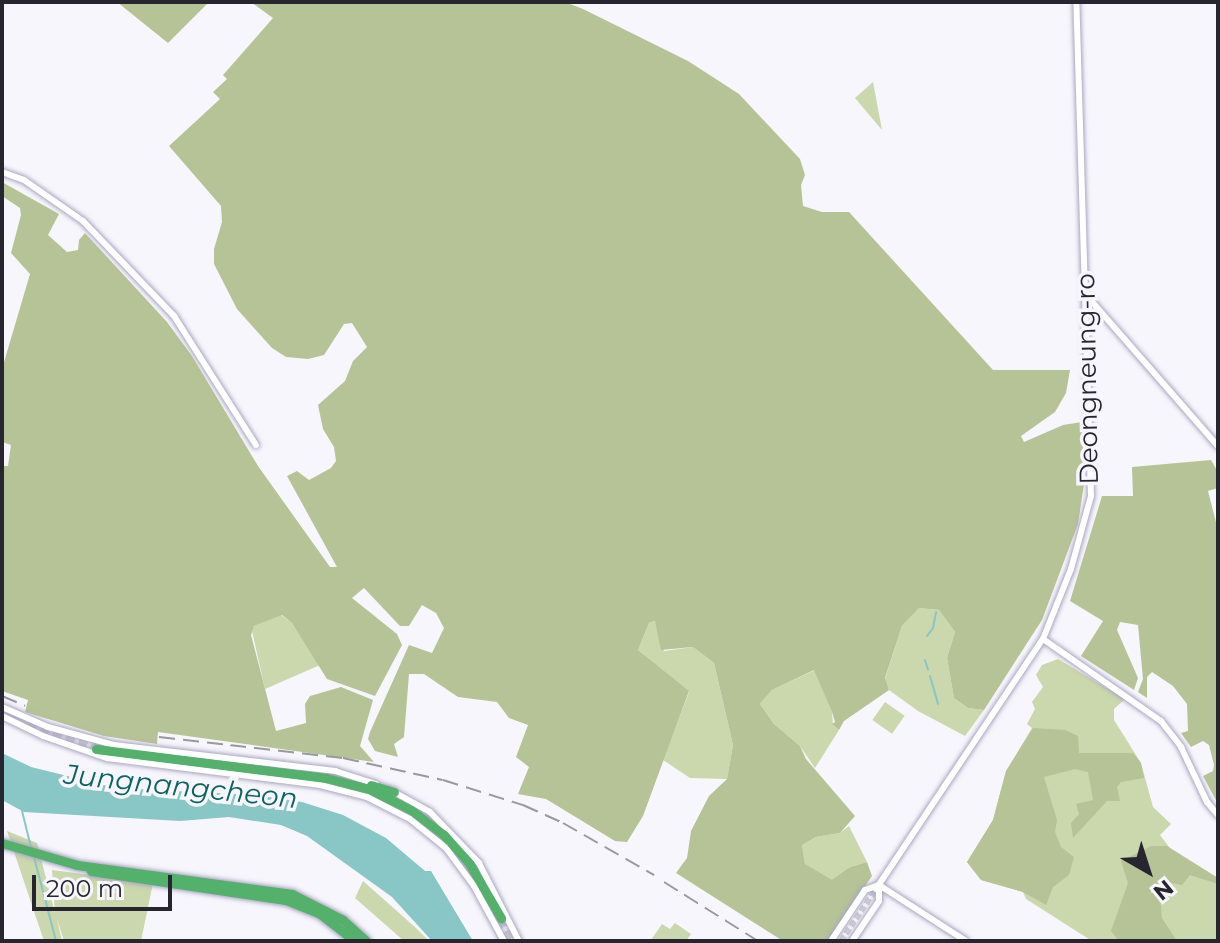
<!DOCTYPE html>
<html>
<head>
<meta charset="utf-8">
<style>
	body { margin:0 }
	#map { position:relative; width:1220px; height:943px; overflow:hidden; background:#f7f6fc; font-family:Montserrat,sans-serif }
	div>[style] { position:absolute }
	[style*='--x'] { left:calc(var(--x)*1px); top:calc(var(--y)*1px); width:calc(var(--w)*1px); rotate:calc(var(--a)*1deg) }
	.green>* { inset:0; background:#cbd7ac; transform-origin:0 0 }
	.forest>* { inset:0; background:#b6c396 }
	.water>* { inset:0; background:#89c6c6 }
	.stream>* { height:2px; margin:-1px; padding:0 1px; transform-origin:1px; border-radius:1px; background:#89c6c6 }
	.secondary-tunnel>* { height:6px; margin-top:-3px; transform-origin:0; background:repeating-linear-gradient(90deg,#cdccd3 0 6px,transparent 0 9px) }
	.highway-tunnel>* { height:9px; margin-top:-4.5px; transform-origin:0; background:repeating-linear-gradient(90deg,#cdccd3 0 9px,transparent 0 13.5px) }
	.roads { filter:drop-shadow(0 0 2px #aaa6c2) drop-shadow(0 0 2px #aaa6c2) }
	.secondary>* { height:6px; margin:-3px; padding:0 3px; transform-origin:3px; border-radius:3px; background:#fff }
	.highway>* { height:9px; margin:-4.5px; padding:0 4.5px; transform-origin:4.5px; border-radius:4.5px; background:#54b16c }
	.rail>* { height:2px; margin-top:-1px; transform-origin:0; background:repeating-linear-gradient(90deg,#9997a0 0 16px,transparent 0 24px) }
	span { translate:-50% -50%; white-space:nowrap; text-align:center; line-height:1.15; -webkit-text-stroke:7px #f7f6fc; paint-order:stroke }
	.street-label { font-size:26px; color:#272530 }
	.water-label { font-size:28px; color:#0b6364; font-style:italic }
	.frame { position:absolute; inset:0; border:4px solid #272530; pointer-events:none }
	.north { position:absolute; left:1108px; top:831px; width:80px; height:80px; -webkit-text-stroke:6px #f7f6fc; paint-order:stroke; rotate:141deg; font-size:22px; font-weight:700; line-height:32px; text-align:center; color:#272530 }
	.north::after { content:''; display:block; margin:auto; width:28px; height:36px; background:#272530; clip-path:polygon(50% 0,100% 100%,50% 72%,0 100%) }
	.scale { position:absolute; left:32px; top:875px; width:140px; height:36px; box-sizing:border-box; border:4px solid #272530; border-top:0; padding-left:10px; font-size:24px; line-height:28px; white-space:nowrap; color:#272530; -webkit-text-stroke:6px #f7f6fc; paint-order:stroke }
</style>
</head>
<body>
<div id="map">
	<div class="green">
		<i style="clip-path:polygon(873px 82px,882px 130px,855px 98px)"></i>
		<i style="clip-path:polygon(919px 608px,939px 610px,955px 632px,947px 658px,954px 698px,968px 708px,984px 710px,965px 736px,918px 711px,889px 690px,885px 679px,902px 626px)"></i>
		<i style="clip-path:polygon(281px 615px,292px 623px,320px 665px,265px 689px,252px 631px,254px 626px)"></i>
		<i style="clip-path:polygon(656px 621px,664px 651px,693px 647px,714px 663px,733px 745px,727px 779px,690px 778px,663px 760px,689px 692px,638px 650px,649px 623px)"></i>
		<i style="clip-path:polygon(1058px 659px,1125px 699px,1114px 709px,1114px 720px,1141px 763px,1153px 807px,1171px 824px,1160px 835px,1172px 851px,1218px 878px,1218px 941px,1092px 941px,1026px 899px,1023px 892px,981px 880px,967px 862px,993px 820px,1006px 771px,1032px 728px,1027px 724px,1035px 709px,1032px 702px,1043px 687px,1036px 675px,1042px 665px)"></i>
		<i style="clip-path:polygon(815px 670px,832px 712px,833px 725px,839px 730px,815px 768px,800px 746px,774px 724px,760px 704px,772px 690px)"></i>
		<i style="left:885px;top:702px;width:24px;height:22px;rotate:35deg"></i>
		<i style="clip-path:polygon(849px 826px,867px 862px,850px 867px,836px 880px,827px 880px,805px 864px,802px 845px,816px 837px,840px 833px)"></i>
		<i style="clip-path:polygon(7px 831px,37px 843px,55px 913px,52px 870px,153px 883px,141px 941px,64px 941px,57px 919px,62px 941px,44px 941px)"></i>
		<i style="clip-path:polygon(363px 881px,416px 928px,429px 941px,404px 941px,355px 898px)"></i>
		<i style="clip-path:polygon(675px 923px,691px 934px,686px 941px,651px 940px,662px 924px,670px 929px)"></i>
	</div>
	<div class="forest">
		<i style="clip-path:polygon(117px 2px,209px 2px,168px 43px)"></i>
		<i style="clip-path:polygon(251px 2px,565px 2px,583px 9px,688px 61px,739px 94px,800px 159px,805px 175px,801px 185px,803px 206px,822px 212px,849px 212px,993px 370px,1070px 370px,1066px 393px,1055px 412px,1021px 436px,1024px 442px,1063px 425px,1082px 422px,1084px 484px,1078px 524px,1042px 620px,984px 710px,968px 708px,954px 698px,947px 658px,955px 632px,939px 610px,919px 608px,902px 626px,885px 678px,889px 690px,844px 721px,839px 730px,832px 724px,835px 722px,832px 712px,814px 670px,772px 690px,760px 704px,774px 724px,800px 746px,806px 759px,855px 816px,840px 833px,816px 837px,802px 845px,805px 864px,832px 880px,850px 867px,867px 862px,872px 876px,828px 941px,783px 941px,676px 873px,687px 858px,691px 831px,709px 796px,727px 779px,733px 745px,714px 663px,693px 647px,661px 650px,655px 621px,649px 623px,638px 650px,689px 691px,643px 816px,627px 842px,615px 841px,546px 799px,518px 794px,529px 767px,516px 757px,528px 725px,509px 718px,497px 702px,458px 697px,424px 674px,409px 674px,404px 737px,394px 744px,398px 757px,375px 751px,368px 739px,370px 732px,409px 645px,432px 653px,444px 628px,436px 613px,422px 605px,409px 626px,400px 626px,364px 588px,352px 598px,397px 634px,402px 645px,375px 696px,327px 679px,292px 623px,282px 615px,254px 626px,251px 635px,276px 731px,306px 723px,305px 704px,310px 696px,341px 687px,373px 700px,360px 746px,374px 762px,158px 732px,157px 744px,104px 736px,25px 712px,28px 700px,2px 691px,2px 466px,8px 466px,11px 445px,2px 442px,2px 369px,30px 274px,11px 253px,21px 215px,20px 208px,2px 196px,2px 182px,59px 214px,48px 235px,67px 252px,78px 250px,79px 240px,85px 233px,167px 322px,192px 356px,258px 466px,330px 567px,337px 567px,287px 476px,297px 471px,309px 480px,331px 468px,336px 461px,334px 447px,323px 429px,318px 405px,345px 381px,353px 361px,367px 347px,352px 323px,344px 324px,324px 355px,308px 359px,286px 357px,272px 348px,237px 309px,214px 264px,214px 249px,222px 222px,221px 206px,169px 146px,220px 99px,213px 92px,227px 79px,223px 75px,273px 18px)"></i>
		<i style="clip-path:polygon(1211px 460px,1218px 472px,1218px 488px,1208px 491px,1218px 530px,1218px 804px,1203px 776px,1213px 771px,1214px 765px,1209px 745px,1203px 741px,1191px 747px,1181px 733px,1188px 731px,1187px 704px,1173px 686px,1152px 672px,1147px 677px,1147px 698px,1138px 692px,1143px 679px,1138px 625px,1120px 622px,1117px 630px,1138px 678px,1134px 690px,1081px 656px,1103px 621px,1070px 601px,1102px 496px,1133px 496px,1132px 467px)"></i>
		<i style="clip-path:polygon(1033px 728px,1065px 730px,1078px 736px,1079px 753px,1133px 753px,1141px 763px,1144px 778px,1121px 782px,1117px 787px,1120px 801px,1107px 801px,1073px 838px,1071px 823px,1079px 814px,1076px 804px,1093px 800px,1088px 772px,1075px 769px,1044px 777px,1057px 820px,1055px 832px,1061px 847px,1074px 857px,1069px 875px,1053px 887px,1046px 905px,1023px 892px,981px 880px,967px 862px,993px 820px,1006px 771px)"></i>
		<i style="clip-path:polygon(1151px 846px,1167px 846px,1218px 878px,1218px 884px,1190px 875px,1182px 885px,1162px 881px,1159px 888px,1162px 918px,1177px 941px,1119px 941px,1111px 931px,1128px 883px,1121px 861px)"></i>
	</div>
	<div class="water">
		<i style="clip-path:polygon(2px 753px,31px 767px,116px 788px,256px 795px,302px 802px,343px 815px,386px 838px,425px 871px,431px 871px,473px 941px,432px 941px,392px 897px,307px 836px,281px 825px,229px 817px,180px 821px,24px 812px,2px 800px)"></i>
	</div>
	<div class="stream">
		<i style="--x:927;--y:636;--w:10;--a:-53"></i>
		<i style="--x:933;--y:628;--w:16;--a:-79"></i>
		<i style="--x:925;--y:660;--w:10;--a:73"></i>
		<i style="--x:930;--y:676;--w:29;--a:74"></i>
		<i style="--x:22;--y:811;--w:37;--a:76"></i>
		<i style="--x:34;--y:857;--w:87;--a:75.3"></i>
	</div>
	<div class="secondary-tunnel">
		<i style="--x:841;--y:941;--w:63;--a:-56.1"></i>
	</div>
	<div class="highway-tunnel">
		<i style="--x:27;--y:726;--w:73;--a:18.4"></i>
		<i style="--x:501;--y:918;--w:26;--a:62"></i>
	</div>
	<div class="roads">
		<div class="secondary">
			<i style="--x:2;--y:172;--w:23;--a:20"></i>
			<i style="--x:24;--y:180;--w:72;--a:34.8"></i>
			<i style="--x:83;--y:221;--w:132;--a:46.2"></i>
			<i style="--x:174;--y:316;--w:153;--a:57.6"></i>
			<i style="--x:1087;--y:296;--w:199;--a:48.9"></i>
			<i style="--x:1043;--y:639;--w:144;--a:34.8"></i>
			<i style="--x:1161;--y:721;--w:33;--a:52"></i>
			<i style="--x:1181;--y:747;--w:61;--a:64.7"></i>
			<i style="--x:1207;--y:802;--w:17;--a:50"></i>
			<i style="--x:2;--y:707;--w:50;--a:23.5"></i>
			<i style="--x:48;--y:727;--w:68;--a:15.3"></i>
			<i style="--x:114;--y:745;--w:223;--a:6.7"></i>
			<i style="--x:335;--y:771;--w:43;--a:17.6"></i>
			<i style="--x:2;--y:716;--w:46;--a:26"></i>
			<i style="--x:43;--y:736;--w:68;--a:19"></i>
			<i style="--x:107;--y:758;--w:215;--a:7.2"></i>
			<i style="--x:320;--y:785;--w:49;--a:14.3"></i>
			<i style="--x:367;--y:797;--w:48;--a:27.1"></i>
			<i style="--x:410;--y:819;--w:46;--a:38.9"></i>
			<i style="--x:446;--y:848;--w:47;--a:53.6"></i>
			<i style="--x:474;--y:886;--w:63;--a:61.4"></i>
			<i style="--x:394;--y:792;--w:41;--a:29.1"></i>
			<i style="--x:430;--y:812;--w:71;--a:46.1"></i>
			<i style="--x:479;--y:863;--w:88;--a:62.9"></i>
			<i style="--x:879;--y:885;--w:103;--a:32.8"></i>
			<i style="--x:876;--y:889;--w:301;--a:-56.3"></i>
			<i style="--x:1043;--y:639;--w:75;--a:-68.2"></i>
			<i style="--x:1071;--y:569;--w:76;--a:-74.7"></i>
			<i style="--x:1091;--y:496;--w:494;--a:-91.7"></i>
			<i style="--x:831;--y:941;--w:61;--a:-56.3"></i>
			<i style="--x:865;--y:890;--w:15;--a:-20"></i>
			<i style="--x:852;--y:941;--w:48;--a:-56"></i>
			<i style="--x:879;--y:901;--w:16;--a:-90"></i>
		</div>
		<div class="highway">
			<i style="--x:96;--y:749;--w:232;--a:7.2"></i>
			<i style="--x:326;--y:778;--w:44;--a:14.3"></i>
			<i style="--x:369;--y:789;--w:47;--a:26.6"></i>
			<i style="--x:411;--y:810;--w:41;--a:37.1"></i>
			<i style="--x:444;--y:835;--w:38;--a:48"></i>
			<i style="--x:469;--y:863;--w:64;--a:59.8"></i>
			<i style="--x:371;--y:785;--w:24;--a:17"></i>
			<i style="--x:2;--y:843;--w:78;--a:16.3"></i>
			<i style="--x:77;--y:865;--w:217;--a:7.7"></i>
			<i style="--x:292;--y:894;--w:57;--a:27"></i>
			<i style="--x:343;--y:920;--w:31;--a:42"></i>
			<i style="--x:91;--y:871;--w:197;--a:8.5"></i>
			<i style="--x:286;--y:900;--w:37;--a:22"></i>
			<i style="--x:320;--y:914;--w:44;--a:37.6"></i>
		</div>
	</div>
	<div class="rail">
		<i style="--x:2;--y:696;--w:25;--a:23"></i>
		<i style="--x:159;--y:737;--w:185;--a:6.5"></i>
		<i style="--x:343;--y:758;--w:102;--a:12.4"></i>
		<i style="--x:443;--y:780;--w:84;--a:17.4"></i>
		<i style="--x:523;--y:805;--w:44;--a:24.2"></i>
		<i style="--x:563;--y:823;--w:105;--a:29.7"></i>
		<i style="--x:664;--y:882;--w:111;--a:32.1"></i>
	</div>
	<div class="street-label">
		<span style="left:1088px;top:379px;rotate:-91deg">Deongneung-ro</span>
	</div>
	<div class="water-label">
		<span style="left:181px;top:786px;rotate:6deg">Jungnangcheon</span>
	</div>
	<div class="frame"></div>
	<div class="north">N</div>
	<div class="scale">200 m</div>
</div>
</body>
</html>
